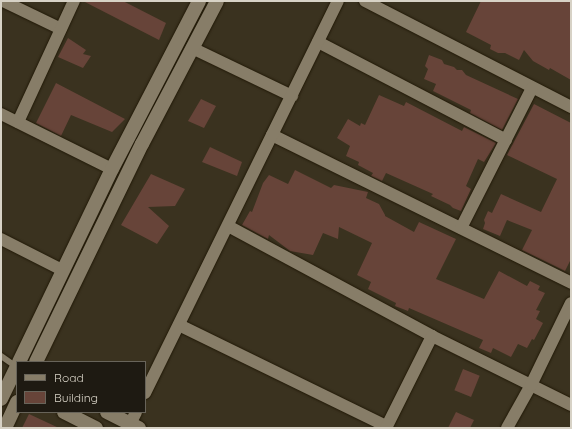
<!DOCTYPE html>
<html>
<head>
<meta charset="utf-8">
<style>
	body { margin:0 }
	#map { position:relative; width:572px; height:429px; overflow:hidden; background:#3a321f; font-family:Quicksand,sans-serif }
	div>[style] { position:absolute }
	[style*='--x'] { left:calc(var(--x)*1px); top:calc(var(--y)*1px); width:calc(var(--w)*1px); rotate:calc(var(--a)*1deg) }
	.building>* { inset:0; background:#674439; transform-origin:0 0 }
	.roads { filter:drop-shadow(0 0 1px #211907) drop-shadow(0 0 1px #211907) }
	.service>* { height:6px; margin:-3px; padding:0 3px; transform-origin:3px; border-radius:3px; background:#877d68 }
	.minor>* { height:12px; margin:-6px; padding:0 6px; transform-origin:6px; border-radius:6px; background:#877d68 }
	.tertiary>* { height:14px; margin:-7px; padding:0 7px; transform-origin:7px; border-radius:7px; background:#877d68 }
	span { translate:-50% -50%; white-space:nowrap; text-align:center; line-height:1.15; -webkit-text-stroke:3.5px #1e1a12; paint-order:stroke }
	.frame { position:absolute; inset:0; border:2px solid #d7d2c6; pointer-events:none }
	.legend { position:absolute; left:16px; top:361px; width:130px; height:52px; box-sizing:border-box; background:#1e1a12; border:1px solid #68645a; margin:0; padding:5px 7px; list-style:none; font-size:12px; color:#d7d2c6 }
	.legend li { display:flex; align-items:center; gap:8px; height:20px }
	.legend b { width:20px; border:1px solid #68645a }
</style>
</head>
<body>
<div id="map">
	<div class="building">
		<i style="clip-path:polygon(83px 1px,123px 1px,166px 23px,159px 40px)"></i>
		<i style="clip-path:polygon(481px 1px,571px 1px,571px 80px,550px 68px,549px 70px,533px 61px,524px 50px,519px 60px,505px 53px,498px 53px,490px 49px,491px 45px,466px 32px)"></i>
		<i style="clip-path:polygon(68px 38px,86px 50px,83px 54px,91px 56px,83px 68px,58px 57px)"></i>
		<i style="clip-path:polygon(429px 55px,442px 60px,444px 64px,454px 67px,457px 70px,462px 70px,466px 75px,518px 99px,502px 130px,470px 113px,471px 110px,433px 91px,436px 84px,424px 79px,428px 69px,425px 66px)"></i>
		<i style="clip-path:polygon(56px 83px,125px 119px,112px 132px,71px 115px,61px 136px,36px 123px)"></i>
		<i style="clip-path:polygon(379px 95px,404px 106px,406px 102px,462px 131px,464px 127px,496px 143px,484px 162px,478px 159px,466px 186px,471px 189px,461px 211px,453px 208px,450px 205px,431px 196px,433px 194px,386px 173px,382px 181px,371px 176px,373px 173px,358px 165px,359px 162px,346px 156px,350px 146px,337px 138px,348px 119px,360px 126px,361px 123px,365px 125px)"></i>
		<i style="clip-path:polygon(201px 99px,216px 106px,204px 128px,188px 121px)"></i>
		<i style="clip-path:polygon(534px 104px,571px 123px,571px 259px,565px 271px,522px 250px,532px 230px,507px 220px,500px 236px,483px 229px,485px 223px,484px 220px,488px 211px,492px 213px,501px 194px,541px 212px,557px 179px,507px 155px)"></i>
		<i style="clip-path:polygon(210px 147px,242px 162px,237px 176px,202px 162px)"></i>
		<i style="clip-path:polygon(295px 170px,331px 188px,334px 185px,368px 192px,366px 198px,379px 204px,385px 215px,385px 216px,414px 232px,419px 222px,456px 239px,436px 279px,484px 299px,499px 271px,527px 286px,530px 281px,540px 286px,538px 290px,545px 293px,536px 310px,540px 311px,536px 319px,543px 323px,534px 340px,532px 339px,527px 348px,518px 344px,511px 357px,493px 348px,491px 353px,479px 348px,483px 340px,409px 308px,408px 311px,395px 306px,396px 303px,368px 289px,371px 282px,357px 275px,372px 243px,339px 227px,338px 239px,323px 233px,313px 255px,290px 251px,269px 235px,268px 239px,242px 225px,250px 211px,252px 212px,263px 183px,269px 175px,288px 184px)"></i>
		<i style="clip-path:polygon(151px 174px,185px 189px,175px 206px,148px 207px,169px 226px,157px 244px,121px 225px)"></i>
		<i style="left:463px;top:369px;width:18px;height:23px;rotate:22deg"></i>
		<i style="clip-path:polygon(456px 412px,474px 420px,470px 428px,448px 428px)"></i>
		<i style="clip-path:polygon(29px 414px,59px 428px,22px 428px)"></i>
	</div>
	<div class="roads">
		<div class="service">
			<i style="--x:1;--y:356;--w:19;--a:35"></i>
		</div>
		<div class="minor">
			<i style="--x:3;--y:1;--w:64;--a:25.8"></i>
			<i style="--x:365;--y:1;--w:232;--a:27.2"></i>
			<i style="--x:318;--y:42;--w:212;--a:27.5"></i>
			<i style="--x:192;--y:48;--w:111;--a:25.6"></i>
			<i style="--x:1;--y:114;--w:124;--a:26.4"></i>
			<i style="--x:18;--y:122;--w:133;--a:-65.2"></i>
			<i style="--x:272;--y:135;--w:334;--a:26.3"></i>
			<i style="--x:228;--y:226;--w:232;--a:28.3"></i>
			<i style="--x:461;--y:228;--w:157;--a:-63.1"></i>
			<i style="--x:1;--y:239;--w:68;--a:26.9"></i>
			<i style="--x:179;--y:325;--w:230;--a:26"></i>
			<i style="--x:145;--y:393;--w:437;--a:-63.8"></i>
			<i style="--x:130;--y:424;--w:13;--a:-63"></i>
			<i style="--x:386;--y:428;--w:103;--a:-63.4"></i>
			<i style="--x:432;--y:336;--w:155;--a:26.4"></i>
			<i style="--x:507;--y:428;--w:49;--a:-60.8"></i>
			<i style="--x:531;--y:385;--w:91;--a:-64"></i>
		</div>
		<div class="tertiary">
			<i style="--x:19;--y:362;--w:214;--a:-64.3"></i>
			<i style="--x:112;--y:169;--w:189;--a:-62.6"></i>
			<i style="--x:36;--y:362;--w:242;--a:-64.1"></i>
			<i style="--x:142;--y:144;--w:161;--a:-62.3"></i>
			<i style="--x:1;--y:399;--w:37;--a:-64"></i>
			<i style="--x:64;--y:412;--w:36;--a:27"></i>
			<i style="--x:107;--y:412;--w:36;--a:27"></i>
			<i style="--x:5;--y:428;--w:29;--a:-65"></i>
		</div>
	</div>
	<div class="frame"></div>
	<ul class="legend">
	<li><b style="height:5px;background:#877d68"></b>Road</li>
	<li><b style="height:11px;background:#674439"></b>Building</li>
	</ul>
</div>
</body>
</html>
